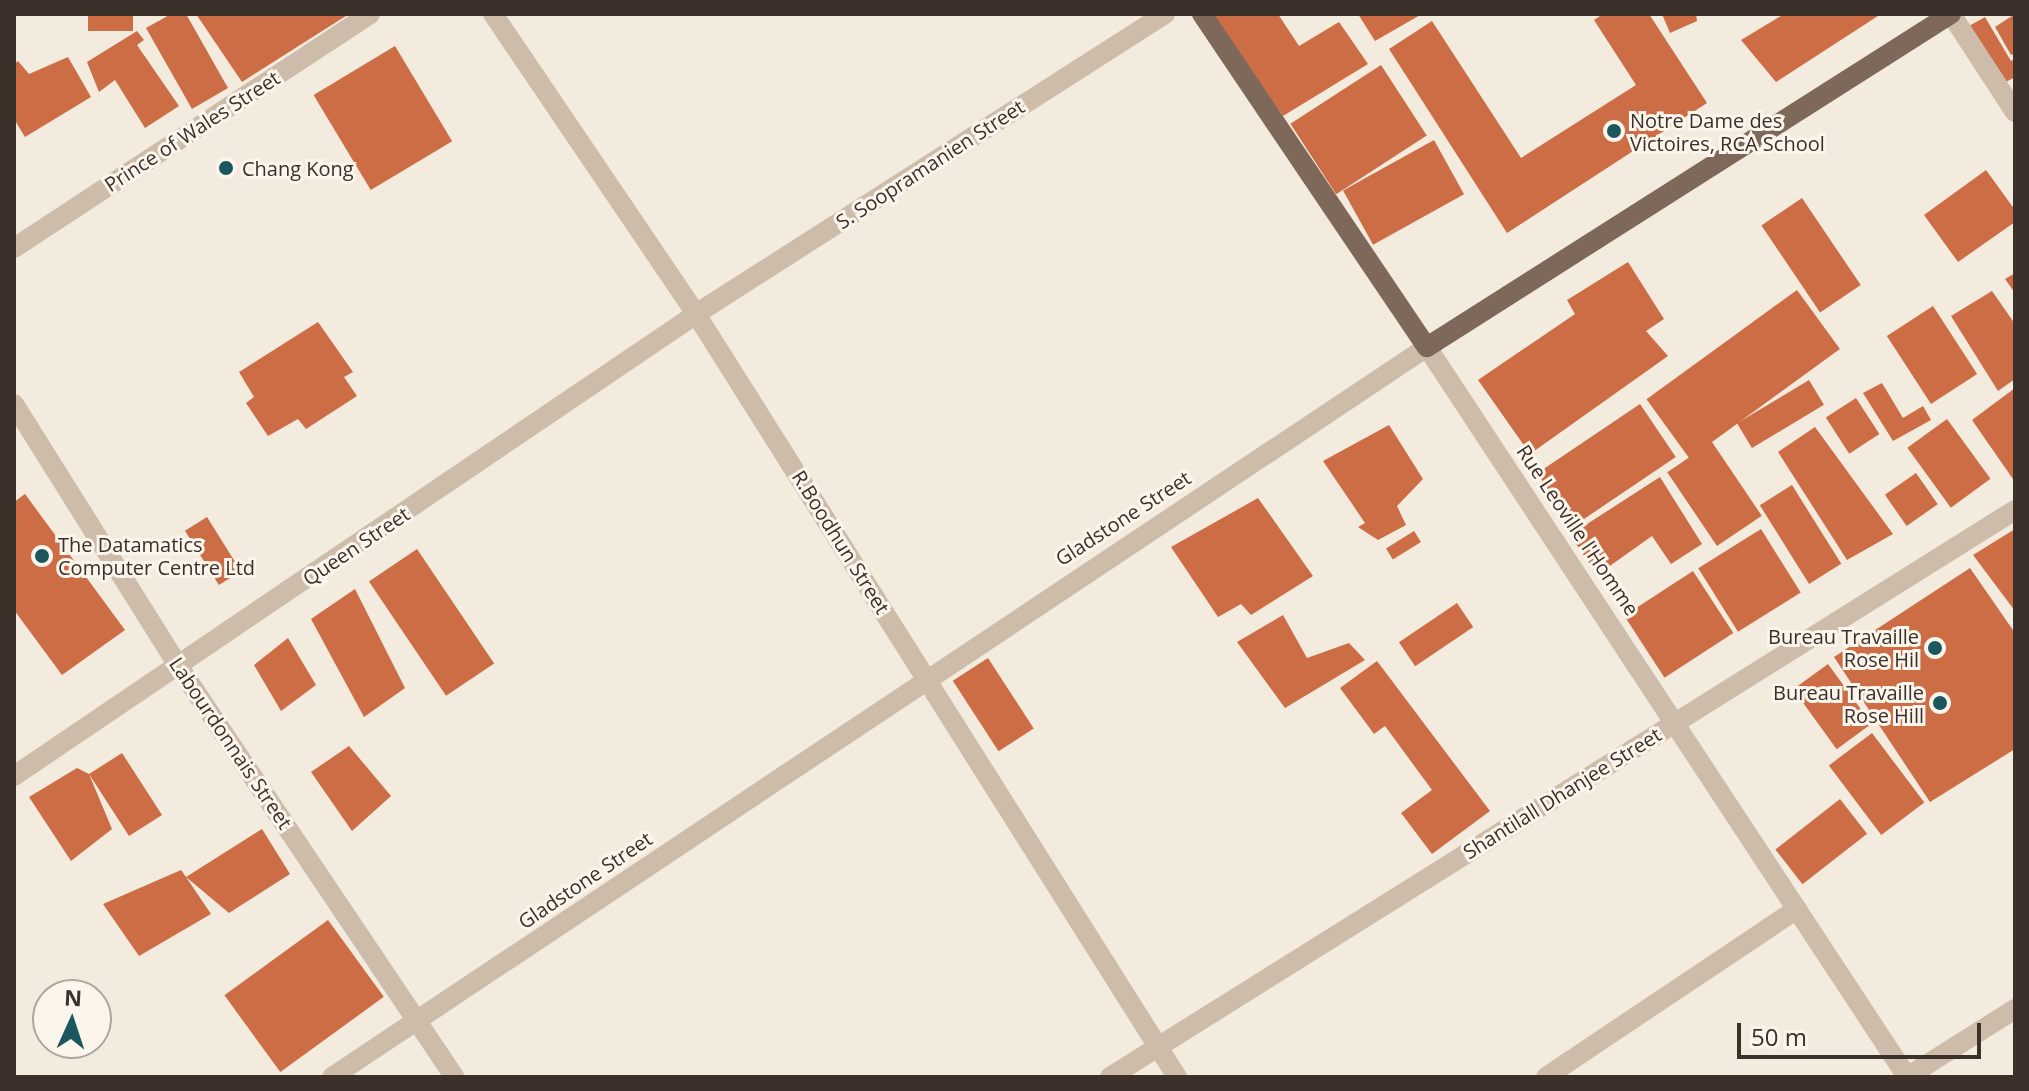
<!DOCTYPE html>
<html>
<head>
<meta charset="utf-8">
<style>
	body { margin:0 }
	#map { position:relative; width:2029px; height:1091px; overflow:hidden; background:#f4ebdf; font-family:"Open Sans",sans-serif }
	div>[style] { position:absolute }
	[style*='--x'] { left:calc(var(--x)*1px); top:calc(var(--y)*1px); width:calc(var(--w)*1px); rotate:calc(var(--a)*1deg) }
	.building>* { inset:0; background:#cc6d45; transform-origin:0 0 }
	.minor>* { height:20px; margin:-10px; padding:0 10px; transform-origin:10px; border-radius:10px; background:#cebcaa }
	.major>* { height:20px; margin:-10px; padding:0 10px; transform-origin:10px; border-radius:10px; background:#7d685a }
	.dots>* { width:22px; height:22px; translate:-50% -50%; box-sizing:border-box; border:4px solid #fbf5ec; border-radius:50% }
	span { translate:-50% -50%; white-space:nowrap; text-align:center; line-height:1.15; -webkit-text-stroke:6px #fbf5ec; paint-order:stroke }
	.poi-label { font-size:20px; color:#3b302a }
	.left { translate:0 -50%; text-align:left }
	.right { translate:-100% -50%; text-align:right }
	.street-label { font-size:20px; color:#3b302a }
	.frame { position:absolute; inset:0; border:16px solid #3b302a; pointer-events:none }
	.north { position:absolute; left:32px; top:979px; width:80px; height:80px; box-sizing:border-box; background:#fbf5ec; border:2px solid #aea69e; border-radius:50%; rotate:3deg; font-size:22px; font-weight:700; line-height:32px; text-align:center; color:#3b302a }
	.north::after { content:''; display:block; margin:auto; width:28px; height:36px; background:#1c575f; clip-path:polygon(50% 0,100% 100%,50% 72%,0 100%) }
	.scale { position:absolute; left:1737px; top:1023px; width:244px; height:36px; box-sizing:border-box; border:4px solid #3b302a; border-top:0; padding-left:10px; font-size:24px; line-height:28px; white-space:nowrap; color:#3b302a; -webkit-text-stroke:6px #fbf5ec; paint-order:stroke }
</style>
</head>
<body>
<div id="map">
	<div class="building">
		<i style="left:88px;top:14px;width:45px;height:17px"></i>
		<i style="clip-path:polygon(171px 14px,186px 14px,228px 88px,192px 109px,146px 28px)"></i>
		<i style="clip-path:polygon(196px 14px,349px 14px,242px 82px)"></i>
		<i style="clip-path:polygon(1209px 14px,1278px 14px,1299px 46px,1339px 22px,1368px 64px,1283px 116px)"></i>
		<i style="clip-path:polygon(1358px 14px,1422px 14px,1375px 41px)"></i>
		<i style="clip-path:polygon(1603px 14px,1649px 14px,1707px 103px,1507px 233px,1389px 49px,1432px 21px,1521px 158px,1636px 85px,1594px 20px)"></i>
		<i style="clip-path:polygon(1662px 14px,1696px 14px,1697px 21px,1670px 33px)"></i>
		<i style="clip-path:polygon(1784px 14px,1881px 14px,1776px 82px,1741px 40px)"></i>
		<i style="clip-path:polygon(2015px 14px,2015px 54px,2011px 55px,1995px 27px)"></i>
		<i style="clip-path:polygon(1985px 17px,2011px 61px,2015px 58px,2015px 77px,2002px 84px,1969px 26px)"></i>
		<i style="clip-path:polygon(137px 31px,144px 40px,137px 45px,179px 106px,145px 128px,115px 80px,99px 92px,87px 62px)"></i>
		<i style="left:395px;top:46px;width:111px;height:95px;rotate:59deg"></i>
		<i style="clip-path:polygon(68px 57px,91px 97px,25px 137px,14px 119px,14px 64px,18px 61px,29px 74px)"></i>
		<i style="left:1381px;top:65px;width:84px;height:108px;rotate:57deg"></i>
		<i style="left:1434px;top:140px;width:62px;height:104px;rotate:61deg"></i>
		<i style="clip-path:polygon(1986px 170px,2015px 210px,2015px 222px,1958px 262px,1924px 215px)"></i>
		<i style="left:1802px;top:198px;width:105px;height:49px;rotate:56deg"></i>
		<i style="clip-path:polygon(1628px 262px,1664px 319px,1646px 331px,1668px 356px,1530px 454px,1478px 380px,1575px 314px,1567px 300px)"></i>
		<i style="clip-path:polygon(2015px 273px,2015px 293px,2005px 279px)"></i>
		<i style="left:1797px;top:290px;width:73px;height:186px;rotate:54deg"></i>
		<i style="clip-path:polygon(1992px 291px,2015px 324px,2015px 379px,1998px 391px,1951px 316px)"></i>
		<i style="left:1933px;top:306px;width:81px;height:55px;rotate:57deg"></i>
		<i style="clip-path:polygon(318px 322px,353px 372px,344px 377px,357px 396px,306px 429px,298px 419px,268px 436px,246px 403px,254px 397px,239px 372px)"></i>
		<i style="left:1809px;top:380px;width:29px;height:84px;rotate:59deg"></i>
		<i style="clip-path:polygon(1882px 383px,1903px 418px,1923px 406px,1931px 420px,1893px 441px,1863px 393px)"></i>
		<i style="clip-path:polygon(2015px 388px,2015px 482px,1972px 420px)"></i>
		<i style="left:1856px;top:398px;width:43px;height:36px;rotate:57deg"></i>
		<i style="left:1640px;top:404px;width:64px;height:124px;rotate:56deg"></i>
		<i style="left:1947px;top:419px;width:74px;height:49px;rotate:54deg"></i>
		<i style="clip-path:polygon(1389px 425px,1423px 479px,1397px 506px,1406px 525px,1378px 540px,1358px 527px,1365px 523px,1323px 461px)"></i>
		<i style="clip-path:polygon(1815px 427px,1893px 534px,1847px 560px,1778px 452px)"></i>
		<i style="left:1712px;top:442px;width:89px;height:54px;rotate:56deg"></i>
		<i style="left:1916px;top:473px;width:38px;height:38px;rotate:55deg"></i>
		<i style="clip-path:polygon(1660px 477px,1702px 544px,1671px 564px,1652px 536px,1597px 575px,1570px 535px)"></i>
		<i style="left:1792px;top:485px;width:93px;height:38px;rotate:58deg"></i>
		<i style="clip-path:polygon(25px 494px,125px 630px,62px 675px,14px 610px,14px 502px)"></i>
		<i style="clip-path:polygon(1258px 498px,1313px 576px,1251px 615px,1241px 604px,1218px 617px,1171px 547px)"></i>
		<i style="left:207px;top:517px;width:64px;height:26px;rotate:58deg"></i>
		<i style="left:1761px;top:529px;width:75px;height:74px;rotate:58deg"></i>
		<i style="clip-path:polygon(2015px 529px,2015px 611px,1973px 555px)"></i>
		<i style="left:1414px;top:531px;width:13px;height:33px;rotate:58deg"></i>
		<i style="left:417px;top:549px;width:138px;height:58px;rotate:56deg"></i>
		<i style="clip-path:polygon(1970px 568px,2015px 633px,2015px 749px,1930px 802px,1834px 657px)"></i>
		<i style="left:1693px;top:571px;width:74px;height:82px;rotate:57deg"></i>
		<i style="clip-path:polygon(355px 589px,405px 688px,364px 717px,311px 619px)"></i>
		<i style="left:1457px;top:603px;width:29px;height:70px;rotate:56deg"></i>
		<i style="clip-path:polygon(1283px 615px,1307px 658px,1349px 643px,1365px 660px,1285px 708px,1237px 642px)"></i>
		<i style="clip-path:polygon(288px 638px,316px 685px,281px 711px,254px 665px)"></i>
		<i style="left:988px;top:658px;width:84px;height:42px;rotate:57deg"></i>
		<i style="clip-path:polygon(1377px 661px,1490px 811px,1432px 854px,1401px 813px,1432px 790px,1385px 726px,1374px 734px,1340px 688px)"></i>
		<i style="left:1828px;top:664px;width:74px;height:43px;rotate:54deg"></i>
		<i style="left:1872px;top:733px;width:87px;height:54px;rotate:53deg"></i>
		<i style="clip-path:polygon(349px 746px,391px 796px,352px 831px,311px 772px)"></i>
		<i style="clip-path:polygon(122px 753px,162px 815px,129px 836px,89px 774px,112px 829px,71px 861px,29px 797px,77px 768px,89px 774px)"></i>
		<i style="left:1840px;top:799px;width:44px;height:82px;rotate:52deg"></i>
		<i style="clip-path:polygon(262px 829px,290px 874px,229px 913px,186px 877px,211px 914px,139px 956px,103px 904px,181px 870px,186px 877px)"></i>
		<i style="left:328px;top:920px;width:95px;height:128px;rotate:54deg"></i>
	</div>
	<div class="minor">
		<i style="--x:493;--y:14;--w:362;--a:55.9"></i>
		<i style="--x:696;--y:314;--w:902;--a:57.77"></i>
		<i style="--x:1951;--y:14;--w:117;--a:56.9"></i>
		<i style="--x:14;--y:248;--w:426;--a:-33.3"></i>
		<i style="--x:14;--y:404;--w:310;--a:57.9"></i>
		<i style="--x:179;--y:667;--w:494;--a:56.1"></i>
		<i style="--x:14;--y:776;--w:824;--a:-34.11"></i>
		<i style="--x:696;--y:314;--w:557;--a:-32.61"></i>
		<i style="--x:332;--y:1077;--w:1316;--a:-33.69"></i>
		<i style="--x:1427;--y:347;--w:874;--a:56.67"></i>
		<i style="--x:1907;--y:1077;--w:128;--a:-32.2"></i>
		<i style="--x:1110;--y:1077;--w:1068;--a:-32.07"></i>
		<i style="--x:1546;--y:1077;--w:302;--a:-33.8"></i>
	</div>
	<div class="major">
		<i style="--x:1202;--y:14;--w:402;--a:56"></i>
		<i style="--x:1427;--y:347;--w:621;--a:-32.44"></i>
	</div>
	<div class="dots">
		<i style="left:1614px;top:131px;background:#1c575f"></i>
		<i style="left:226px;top:168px;background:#1c575f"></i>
		<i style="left:42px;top:556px;background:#1c575f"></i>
		<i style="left:1935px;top:648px;background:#1c575f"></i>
		<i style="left:1940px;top:703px;background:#1c575f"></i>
	</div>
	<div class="poi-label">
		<span class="left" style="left:1630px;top:132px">Notre Dame des<br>Victoires, RCA School</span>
		<span class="left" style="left:242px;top:168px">Chang Kong</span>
		<span class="left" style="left:58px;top:556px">The Datamatics<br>Computer Centre Ltd</span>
		<span class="right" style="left:1919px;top:648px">Bureau Travaille<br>Rose Hil</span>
		<span class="right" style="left:1924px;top:704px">Bureau Travaille<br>Rose Hill</span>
	</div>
	<div class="street-label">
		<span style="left:192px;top:131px;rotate:-33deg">Prince of Wales Street</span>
		<span style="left:930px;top:164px;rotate:-33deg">S. Soopramanien Street</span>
		<span style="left:1123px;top:518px;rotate:-33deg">Gladstone Street</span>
		<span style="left:1578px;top:530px;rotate:56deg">Rue Leoville l'Homme</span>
		<span style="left:841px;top:542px;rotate:58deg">R.Boodhun Street</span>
		<span style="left:356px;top:546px;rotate:-34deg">Queen Street</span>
		<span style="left:231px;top:743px;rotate:56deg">Labourdonnais Street</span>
		<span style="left:1562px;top:793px;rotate:-32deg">Shantilall Dhanjee Street</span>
		<span style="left:585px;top:880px;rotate:-34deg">Gladstone Street</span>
	</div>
	<div class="frame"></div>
	<div class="north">N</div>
	<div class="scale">50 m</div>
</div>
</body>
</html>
